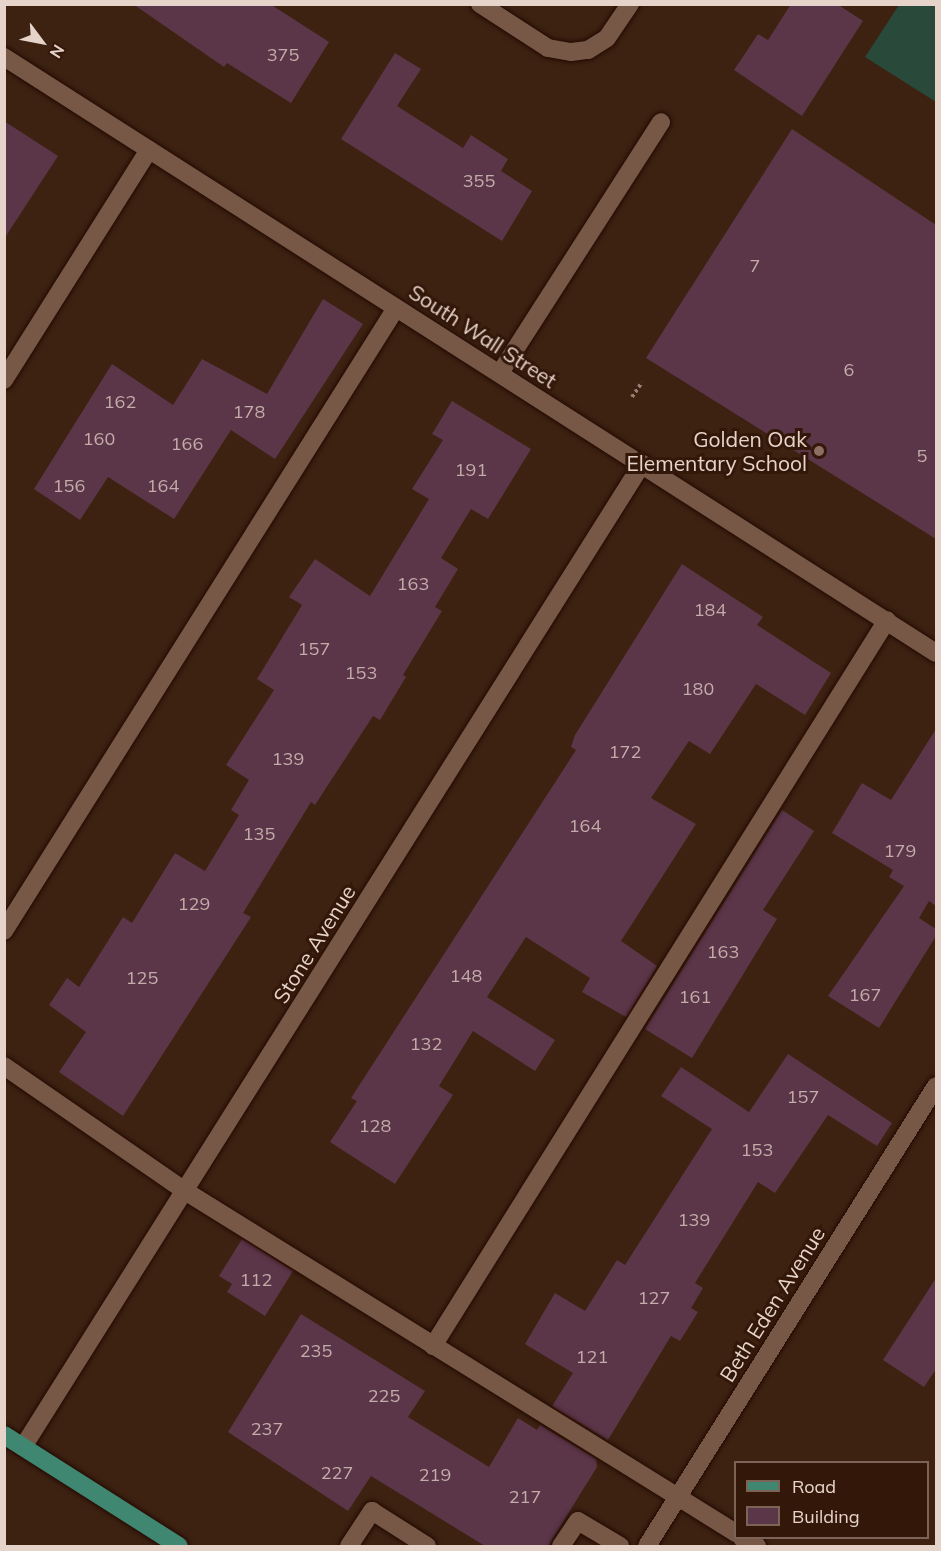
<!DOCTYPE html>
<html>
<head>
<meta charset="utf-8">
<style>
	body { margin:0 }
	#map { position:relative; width:941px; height:1551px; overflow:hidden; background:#3d2212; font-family:Mulish,sans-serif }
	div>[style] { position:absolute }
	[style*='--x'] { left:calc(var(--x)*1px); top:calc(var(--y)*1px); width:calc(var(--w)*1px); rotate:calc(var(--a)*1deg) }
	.green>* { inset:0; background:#29493a }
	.building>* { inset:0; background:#5b3548 }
	.path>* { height:4px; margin-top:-2px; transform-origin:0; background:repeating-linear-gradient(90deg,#978073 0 3px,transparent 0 6px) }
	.roads { filter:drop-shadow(0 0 2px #230a00) drop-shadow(0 0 2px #230a00) }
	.minor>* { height:18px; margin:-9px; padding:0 9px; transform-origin:9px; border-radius:9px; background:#775846 }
	.major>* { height:18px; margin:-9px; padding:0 9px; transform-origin:9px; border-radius:9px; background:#408772 }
	.dots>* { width:16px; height:16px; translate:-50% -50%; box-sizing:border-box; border:3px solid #331809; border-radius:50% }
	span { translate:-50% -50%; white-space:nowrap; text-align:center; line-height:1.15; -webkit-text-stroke:6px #331809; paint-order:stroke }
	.number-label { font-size:18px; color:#c3aca9 }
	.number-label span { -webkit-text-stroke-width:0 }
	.street-label { font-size:21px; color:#e6d3c9 }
	.poi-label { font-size:21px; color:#e6d3c9 }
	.right { translate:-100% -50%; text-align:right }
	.frame { position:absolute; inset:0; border:6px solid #e6d3c9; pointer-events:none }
	.legend { position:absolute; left:734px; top:1461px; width:195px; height:78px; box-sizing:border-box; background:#331809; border:2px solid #7b6356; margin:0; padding:8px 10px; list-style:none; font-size:18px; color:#e6d3c9 }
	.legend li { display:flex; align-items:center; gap:12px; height:30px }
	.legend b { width:30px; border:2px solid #7b6356 }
	.north { position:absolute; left:12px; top:12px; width:60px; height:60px; -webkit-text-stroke:4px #331809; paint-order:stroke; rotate:122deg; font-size:16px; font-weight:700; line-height:24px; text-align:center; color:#e6d3c9 }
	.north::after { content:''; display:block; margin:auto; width:21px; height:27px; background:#e6d3c9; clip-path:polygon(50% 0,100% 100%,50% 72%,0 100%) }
</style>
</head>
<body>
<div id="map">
	<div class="green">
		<i style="clip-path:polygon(899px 5px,936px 5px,936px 102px,865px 57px)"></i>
	</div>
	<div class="building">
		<i style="clip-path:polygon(133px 4px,270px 4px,329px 42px,291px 103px,227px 63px,224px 67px)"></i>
		<i style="clip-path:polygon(791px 4px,837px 4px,863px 21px,802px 116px,734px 70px,758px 34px,768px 40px)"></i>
		<i style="clip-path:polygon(395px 53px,421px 69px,397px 106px,463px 148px,471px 135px,508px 159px,501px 171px,532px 191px,502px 241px,341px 139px)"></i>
		<i style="clip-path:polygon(4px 121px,58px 156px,4px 239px)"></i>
		<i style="clip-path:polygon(792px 129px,936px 225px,936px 539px,646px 358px)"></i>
		<i style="clip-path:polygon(323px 299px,363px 324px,275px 459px,231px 430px,174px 519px,108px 477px,80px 520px,34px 489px,112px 364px,173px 405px,202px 359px,267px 394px)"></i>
		<i style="clip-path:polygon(452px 401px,531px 449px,488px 519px,471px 509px,441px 558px,458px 569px,435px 607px,442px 611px,403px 675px,406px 677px,380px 720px,373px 716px,315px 805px,311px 802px,243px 913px,251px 917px,123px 1116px,59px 1072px,86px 1032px,49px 1005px,67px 978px,79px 987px,123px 917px,132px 923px,175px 853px,205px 871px,239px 815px,231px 810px,249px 780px,226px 765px,274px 690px,257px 679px,302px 605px,289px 597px,315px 559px,370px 596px,429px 499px,412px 489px,443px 440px,432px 434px)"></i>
		<i style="clip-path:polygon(682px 564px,763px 617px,757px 625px,831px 673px,805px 715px,756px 684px,710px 754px,689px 741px,651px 798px,696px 824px,621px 941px,657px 966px,626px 1017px,582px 992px,590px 978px,526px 937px,487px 997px,555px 1040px,535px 1071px,473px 1031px,439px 1086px,453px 1095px,395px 1184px,330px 1142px,357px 1101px,351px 1098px,576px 750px,571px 747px,575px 735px)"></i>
		<i style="clip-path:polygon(936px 729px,936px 906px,929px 901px,919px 918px,936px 929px,936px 936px,879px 1028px,828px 996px,904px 886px,889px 877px,893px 870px,832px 833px,862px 783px,891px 800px)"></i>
		<i style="clip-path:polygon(782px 810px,814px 831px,763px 910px,777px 919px,692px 1058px,645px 1029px)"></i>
		<i style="clip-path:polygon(788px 1054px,892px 1123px,877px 1146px,828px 1115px,775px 1193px,758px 1182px,695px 1283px,703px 1288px,691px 1308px,698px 1312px,680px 1341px,671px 1336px,608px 1440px,552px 1406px,573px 1373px,525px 1344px,555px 1293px,585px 1311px,617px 1260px,625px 1265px,712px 1129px,661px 1096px,681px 1067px,749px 1112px)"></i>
		<i style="clip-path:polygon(242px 1239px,293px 1271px,265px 1316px,227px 1292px,232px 1284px,219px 1276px)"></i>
		<i style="clip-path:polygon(936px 1278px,936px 1369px,924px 1387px,883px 1360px)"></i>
		<i style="clip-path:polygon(301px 1314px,425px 1391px,408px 1417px,489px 1467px,518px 1418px,537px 1430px,540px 1425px,596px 1459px,597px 1467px,548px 1546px,485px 1546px,371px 1476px,348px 1511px,228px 1432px)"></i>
	</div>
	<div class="path">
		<i style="--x:632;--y:397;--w:18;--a:-56"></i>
	</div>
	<div class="roads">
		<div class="minor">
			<i style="--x:480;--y:4;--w:81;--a:32.9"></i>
			<i style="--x:548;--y:48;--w:23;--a:10"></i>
			<i style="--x:571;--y:52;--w:17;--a:-7"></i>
			<i style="--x:588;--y:50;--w:22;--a:-32"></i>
			<i style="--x:607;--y:38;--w:41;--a:-55.9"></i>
			<i style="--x:4;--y:57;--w:1106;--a:32.6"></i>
			<i style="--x:500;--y:373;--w:298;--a:-57.3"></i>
			<i style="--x:4;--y:380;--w:272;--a:-57.8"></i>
			<i style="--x:4;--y:931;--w:736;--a:-57.82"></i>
			<i style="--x:4;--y:1066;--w:220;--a:34.6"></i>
			<i style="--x:185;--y:1191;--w:649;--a:31.83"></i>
			<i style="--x:433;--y:1346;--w:856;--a:-57.98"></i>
			<i style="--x:23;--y:1447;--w:1162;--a:-57.8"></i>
			<i style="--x:742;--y:1538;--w:17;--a:28"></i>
			<i style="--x:349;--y:1546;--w:42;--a:-56.7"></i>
			<i style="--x:372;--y:1511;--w:65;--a:32.5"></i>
			<i style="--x:561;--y:1546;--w:30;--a:-56"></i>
			<i style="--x:578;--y:1521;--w:49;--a:30.8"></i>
			<i style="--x:647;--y:1546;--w:543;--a:-57.86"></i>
		</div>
		<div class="major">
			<i style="--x:4;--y:1435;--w:207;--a:32.4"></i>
		</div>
	</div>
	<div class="dots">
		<i style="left:819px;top:451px;background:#8d6e63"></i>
	</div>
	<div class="number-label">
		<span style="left:283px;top:55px">375</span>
		<span style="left:479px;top:181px">355</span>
		<span style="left:755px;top:266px">7</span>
		<span style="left:849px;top:370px">6</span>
		<span style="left:120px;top:402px">162</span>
		<span style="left:249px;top:412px">178</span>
		<span style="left:99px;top:439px">160</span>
		<span style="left:187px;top:444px">166</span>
		<span style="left:922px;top:456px">5</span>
		<span style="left:471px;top:470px">191</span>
		<span style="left:69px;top:486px">156</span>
		<span style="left:163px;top:486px">164</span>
		<span style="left:413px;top:584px">163</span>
		<span style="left:710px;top:610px">184</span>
		<span style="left:314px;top:649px">157</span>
		<span style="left:361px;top:673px">153</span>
		<span style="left:698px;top:689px">180</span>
		<span style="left:625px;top:752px">172</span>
		<span style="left:288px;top:759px">139</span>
		<span style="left:585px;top:826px">164</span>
		<span style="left:259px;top:834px">135</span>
		<span style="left:900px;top:851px">179</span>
		<span style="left:194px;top:904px">129</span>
		<span style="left:723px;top:952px">163</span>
		<span style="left:466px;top:976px">148</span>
		<span style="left:142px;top:978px">125</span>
		<span style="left:865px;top:995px">167</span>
		<span style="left:695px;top:997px">161</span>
		<span style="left:426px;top:1044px">132</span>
		<span style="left:803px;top:1097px">157</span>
		<span style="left:375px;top:1126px">128</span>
		<span style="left:757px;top:1150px">153</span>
		<span style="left:694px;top:1220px">139</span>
		<span style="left:256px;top:1280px">112</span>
		<span style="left:654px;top:1298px">127</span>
		<span style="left:316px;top:1351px">235</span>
		<span style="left:592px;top:1357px">121</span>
		<span style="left:384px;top:1396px">225</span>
		<span style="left:267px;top:1429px">237</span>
		<span style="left:337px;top:1473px">227</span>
		<span style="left:435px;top:1475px">219</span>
		<span style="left:525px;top:1497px">217</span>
	</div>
	<div class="street-label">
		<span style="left:483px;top:336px;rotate:33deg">South Wall Street</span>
		<span style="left:314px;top:944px;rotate:-58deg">Stone Avenue</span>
		<span style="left:772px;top:1304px;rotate:-58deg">Beth Eden Avenue</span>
	</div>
	<div class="poi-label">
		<span class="right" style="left:807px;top:451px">Golden Oak<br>Elementary School</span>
	</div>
	<div class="frame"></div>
	<ul class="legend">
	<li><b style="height:8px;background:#408772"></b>Road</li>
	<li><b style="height:16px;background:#5b3548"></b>Building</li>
	</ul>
	<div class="north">N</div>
</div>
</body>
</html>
